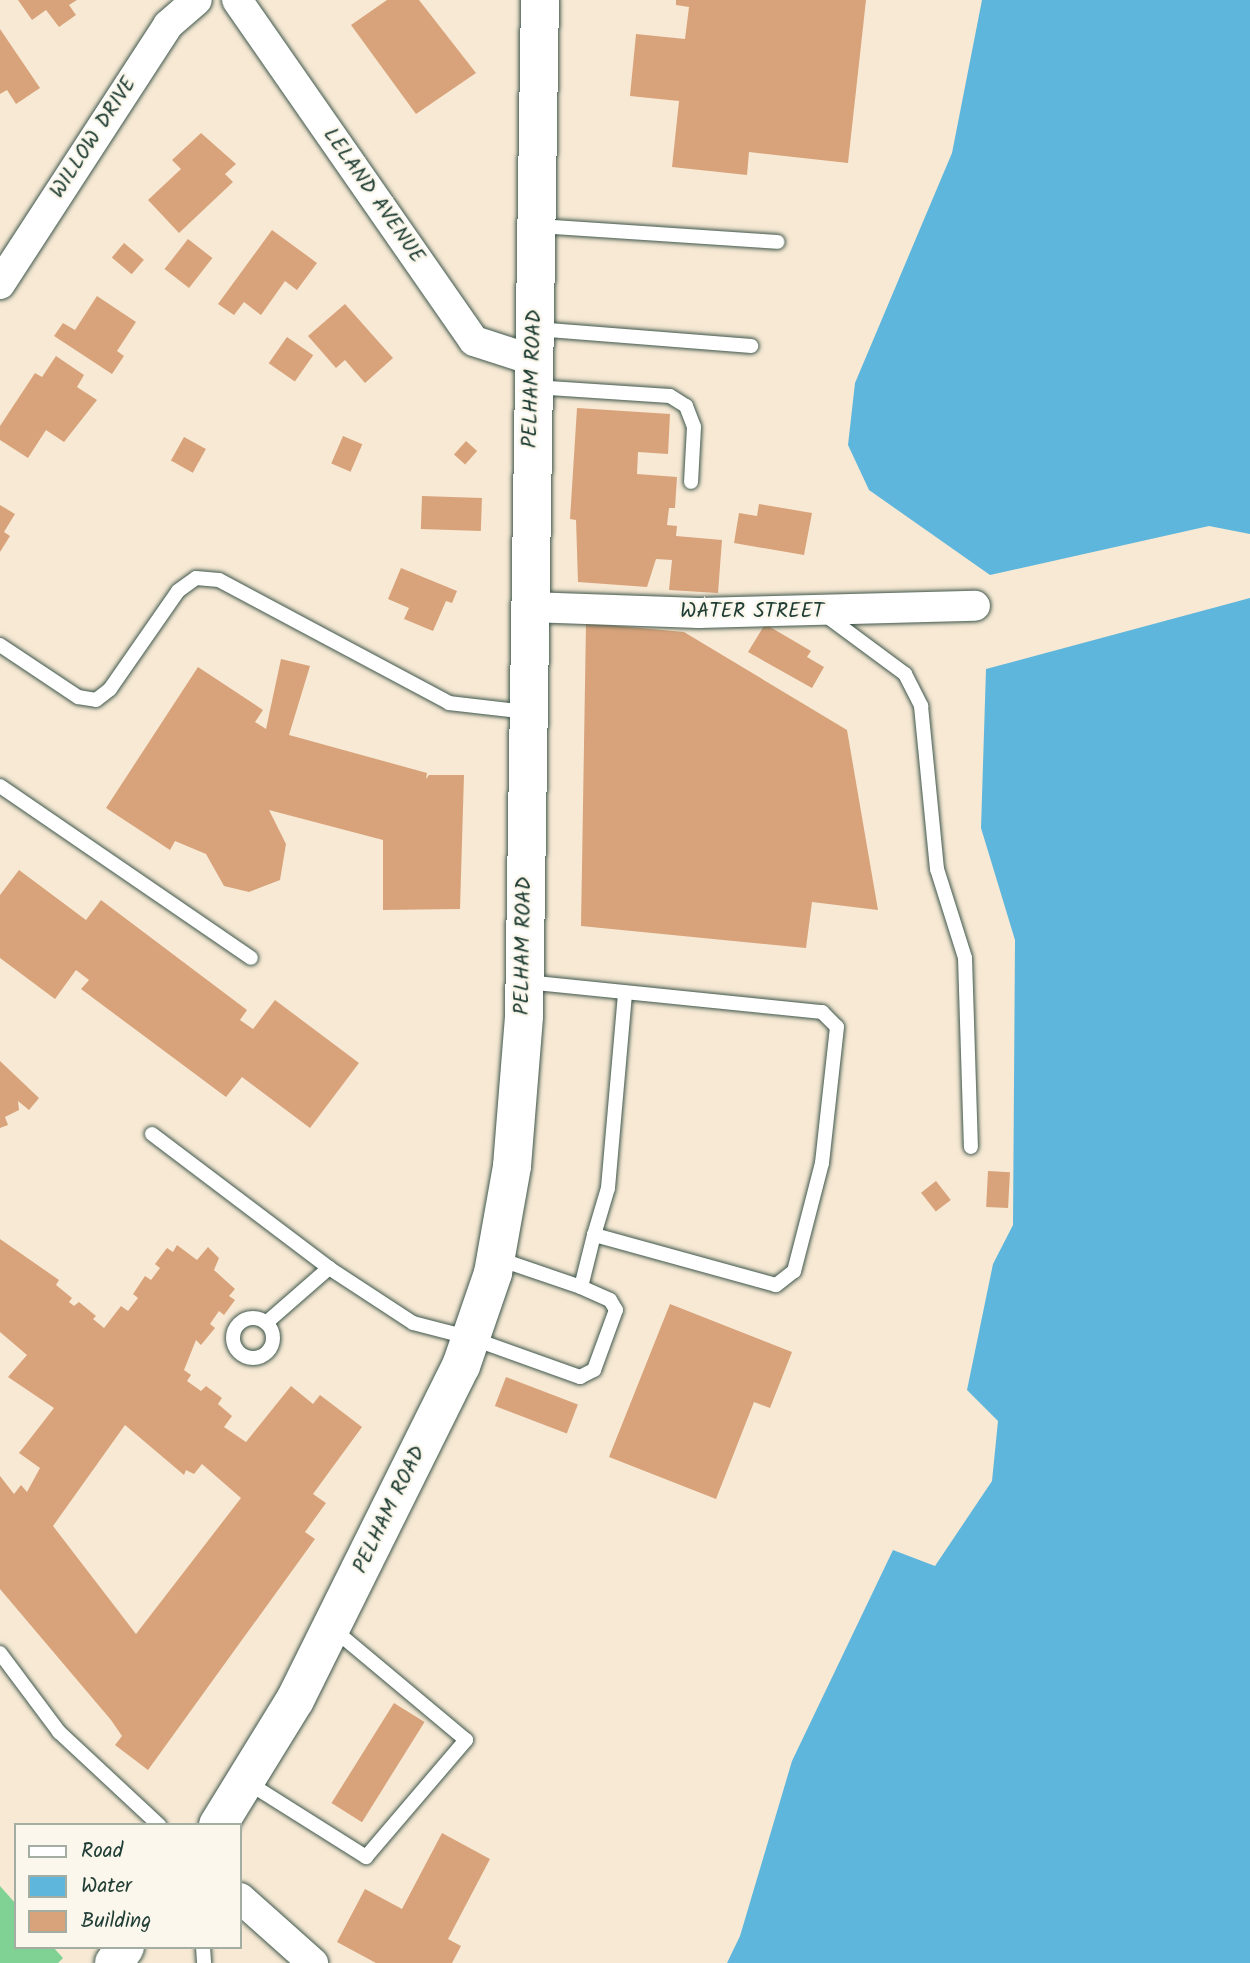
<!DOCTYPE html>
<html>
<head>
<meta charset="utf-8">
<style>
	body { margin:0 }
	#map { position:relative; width:1250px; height:1963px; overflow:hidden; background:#f7e9d4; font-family:Kalam,sans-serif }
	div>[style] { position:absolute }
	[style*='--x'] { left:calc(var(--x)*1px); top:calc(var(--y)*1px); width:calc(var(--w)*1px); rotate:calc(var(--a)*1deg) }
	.green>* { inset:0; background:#80d294 }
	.water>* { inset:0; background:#5fb6dc }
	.building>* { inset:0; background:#d8a37b; transform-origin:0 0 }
	.roads { filter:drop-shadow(0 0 2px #3f574c) drop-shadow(0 0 2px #3f574c) }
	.lane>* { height:14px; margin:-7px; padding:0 7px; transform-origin:7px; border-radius:7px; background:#fff }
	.lane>.ring { margin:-7px; padding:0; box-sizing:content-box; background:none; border:14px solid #fff; border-radius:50% }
	.street>* { height:30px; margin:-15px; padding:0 15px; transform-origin:15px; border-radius:15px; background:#fff }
	.secondary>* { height:38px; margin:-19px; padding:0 19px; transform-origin:19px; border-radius:19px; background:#fff }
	span { translate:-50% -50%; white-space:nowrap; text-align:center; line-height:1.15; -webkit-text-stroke:5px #fbf7ec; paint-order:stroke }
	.street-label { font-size:21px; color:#1f3d34 }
	.legend { position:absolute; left:14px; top:1823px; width:228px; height:126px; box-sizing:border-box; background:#fbf7ec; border:2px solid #a3ada2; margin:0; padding:9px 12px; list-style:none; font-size:21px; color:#1f3d34 }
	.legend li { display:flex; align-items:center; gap:14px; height:35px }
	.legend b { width:35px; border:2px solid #a3ada2 }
</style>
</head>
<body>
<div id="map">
	<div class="green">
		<i style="clip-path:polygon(0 1886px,16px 1904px,16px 1947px,53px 1947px,63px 1958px,58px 1963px,0 1963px)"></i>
	</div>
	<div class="water">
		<i style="clip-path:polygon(982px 0,1250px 0,1250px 534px,1209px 526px,990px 575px,869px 490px,848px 445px,855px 383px,952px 153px)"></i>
		<i style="clip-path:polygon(1250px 598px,1250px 1963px,727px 1963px,740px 1936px,792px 1761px,893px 1550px,935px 1566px,992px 1481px,998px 1421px,967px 1390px,993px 1264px,1013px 1225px,1015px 940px,981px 828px,986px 669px)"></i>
	</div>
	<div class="building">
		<i style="clip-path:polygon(18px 0,77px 0,69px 5px,76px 15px,59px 27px,46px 10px,32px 20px)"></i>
		<i style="clip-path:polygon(387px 0,419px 0,476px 73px,416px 114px,351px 25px)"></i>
		<i style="clip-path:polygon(676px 0,866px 0,848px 163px,749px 152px,747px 175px,672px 167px,679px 101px,630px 96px,636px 34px,685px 39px,689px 7px,676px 5px)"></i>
		<i style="clip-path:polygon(0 29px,40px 88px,16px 104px,7px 90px,0 94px)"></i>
		<i style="clip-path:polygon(201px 133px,236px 164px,225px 174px,233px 182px,179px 233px,148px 200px,181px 169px,172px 160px)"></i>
		<i style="clip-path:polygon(272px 230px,317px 263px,297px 290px,285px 281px,261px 315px,244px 302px,234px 315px,218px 304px)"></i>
		<i style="left:188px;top:239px;width:31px;height:38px;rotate:38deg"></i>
		<i style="left:124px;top:243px;width:26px;height:19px;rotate:40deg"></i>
		<i style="clip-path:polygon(97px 296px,136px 322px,117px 351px,124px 356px,112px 374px,54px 336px,63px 323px,75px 330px)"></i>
		<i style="clip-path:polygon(345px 304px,393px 358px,365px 383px,345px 360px,336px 368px,308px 336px)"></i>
		<i style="left:287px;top:337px;width:32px;height:32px;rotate:35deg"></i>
		<i style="clip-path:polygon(56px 356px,84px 375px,77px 387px,97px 400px,64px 442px,46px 430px,28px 458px,0 440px,0 426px,35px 373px,42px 377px)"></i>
		<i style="clip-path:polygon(577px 408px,670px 414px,668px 454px,638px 452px,637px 474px,677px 477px,675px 508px,669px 508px,667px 525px,677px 526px,676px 536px,722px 540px,718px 593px,669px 590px,672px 560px,656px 559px,647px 587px,578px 582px,576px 520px,570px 519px)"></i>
		<i style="left:343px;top:436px;width:21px;height:30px;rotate:23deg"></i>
		<i style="left:184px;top:437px;width:25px;height:27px;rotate:29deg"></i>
		<i style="left:466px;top:441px;width:15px;height:18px;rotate:42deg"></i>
		<i style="left:422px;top:496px;width:60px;height:33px;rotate:2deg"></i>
		<i style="clip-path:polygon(759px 504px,812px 513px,804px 555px,734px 543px,739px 513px,757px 516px)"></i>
		<i style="clip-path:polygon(0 505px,15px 514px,4px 532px,10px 536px,0 552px)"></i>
		<i style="clip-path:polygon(401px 568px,457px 591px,452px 603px,446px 601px,433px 631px,404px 619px,409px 608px,388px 599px)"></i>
		<i style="clip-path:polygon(586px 623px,684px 632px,847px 730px,878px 910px,812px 902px,806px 948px,581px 926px)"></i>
		<i style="clip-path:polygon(765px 624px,811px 651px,807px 657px,824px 667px,812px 688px,748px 652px)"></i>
		<i style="clip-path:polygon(281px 659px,310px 666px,289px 735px,427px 773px,426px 779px,429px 775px,464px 775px,460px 909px,383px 910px,383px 840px,269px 810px,286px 844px,280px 880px,249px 892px,224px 886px,206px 854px,175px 841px,170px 850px,106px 808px,198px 667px,263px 710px,255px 722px,266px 729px)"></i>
		<i style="clip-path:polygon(19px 870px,86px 920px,101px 900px,247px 1010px,240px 1020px,253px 1029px,275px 1000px,359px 1063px,310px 1128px,242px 1077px,226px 1097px,81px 989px,89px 980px,76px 970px,55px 999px,0 958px,0 895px)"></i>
		<i style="clip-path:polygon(0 1061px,39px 1098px,29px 1110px,18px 1101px,19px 1110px,5px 1117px,8px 1125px,0 1128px)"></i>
		<i style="left:988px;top:1171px;width:22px;height:36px;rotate:3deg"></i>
		<i style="left:936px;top:1181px;width:24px;height:19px;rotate:52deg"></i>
		<i style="clip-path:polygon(evenodd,0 1239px,59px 1280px,56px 1285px,72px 1298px,69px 1302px,74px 1306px,79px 1302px,96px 1316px,93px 1319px,104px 1328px,121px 1306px,128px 1311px,138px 1298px,133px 1294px,145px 1276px,151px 1280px,160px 1268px,155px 1264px,167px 1248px,173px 1252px,177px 1245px,197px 1260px,208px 1247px,219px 1258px,214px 1270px,235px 1289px,229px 1296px,235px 1300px,224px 1315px,219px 1311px,210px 1324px,215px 1328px,201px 1345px,196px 1340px,184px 1370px,191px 1375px,187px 1381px,201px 1391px,206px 1386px,222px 1398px,218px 1404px,232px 1416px,224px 1427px,246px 1442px,291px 1386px,313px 1404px,320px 1395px,362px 1427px,313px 1494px,326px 1503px,305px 1532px,315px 1539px,148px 1770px,115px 1745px,122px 1736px,111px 1720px,0 1589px,0 1476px,14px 1494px,21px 1485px,27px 1492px,40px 1468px,19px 1453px,54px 1408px,8px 1377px,27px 1355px,0 1332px,0 1239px,125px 1425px,184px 1475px,186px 1470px,194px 1474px,202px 1464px,241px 1498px,136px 1634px,53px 1526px,125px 1425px)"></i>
		<i style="clip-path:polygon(670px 1304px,792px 1352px,770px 1408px,754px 1402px,716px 1499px,609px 1457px)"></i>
		<i style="left:506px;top:1377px;width:77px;height:31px;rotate:21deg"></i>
		<i style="left:394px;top:1703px;width:36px;height:118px;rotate:32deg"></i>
		<i style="clip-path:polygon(442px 1833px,490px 1859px,448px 1939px,461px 1946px,452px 1963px,376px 1963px,337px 1942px,365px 1889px,402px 1909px)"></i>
	</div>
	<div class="roads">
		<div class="lane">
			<i style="--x:538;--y:226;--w:240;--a:3.8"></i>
			<i style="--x:536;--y:329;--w:216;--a:4.5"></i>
			<i style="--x:534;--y:387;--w:136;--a:3.8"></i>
			<i style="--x:670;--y:396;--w:19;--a:32"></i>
			<i style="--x:686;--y:406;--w:22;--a:69"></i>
			<i style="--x:694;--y:427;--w:55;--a:93.1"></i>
			<i style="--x:824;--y:614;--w:101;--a:36.5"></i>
			<i style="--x:905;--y:674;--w:36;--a:63"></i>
			<i style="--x:921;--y:706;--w:164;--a:84.4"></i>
			<i style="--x:937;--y:869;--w:93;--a:72.5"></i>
			<i style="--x:965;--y:958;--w:189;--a:88.2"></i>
			<i style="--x:0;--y:645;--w:94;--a:33.7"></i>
			<i style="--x:78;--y:697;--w:18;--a:9"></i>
			<i style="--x:96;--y:700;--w:18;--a:-38"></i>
			<i style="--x:110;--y:689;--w:119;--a:-55.2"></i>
			<i style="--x:178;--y:591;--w:22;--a:-36"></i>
			<i style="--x:196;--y:578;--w:23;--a:5"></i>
			<i style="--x:219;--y:580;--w:261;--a:28.1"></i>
			<i style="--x:449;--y:703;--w:79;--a:6.6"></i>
			<i style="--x:0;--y:786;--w:304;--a:34.4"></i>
			<i style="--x:526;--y:982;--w:298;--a:5.8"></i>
			<i style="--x:822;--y:1012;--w:21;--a:45"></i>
			<i style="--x:837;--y:1027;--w:137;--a:96.3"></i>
			<i style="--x:822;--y:1163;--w:112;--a:104.5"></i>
			<i style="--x:794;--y:1271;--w:23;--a:142"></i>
			<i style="--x:776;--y:1285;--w:189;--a:-164.6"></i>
			<i style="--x:594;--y:1235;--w:49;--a:-73.4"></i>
			<i style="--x:608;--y:1188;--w:196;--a:-85"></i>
			<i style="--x:152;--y:1134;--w:222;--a:37.1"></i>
			<i style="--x:329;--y:1268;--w:100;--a:33.2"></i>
			<i style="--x:413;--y:1323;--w:60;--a:14.5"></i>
			<i style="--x:471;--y:1338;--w:116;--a:19.7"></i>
			<i style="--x:580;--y:1377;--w:16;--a:-27"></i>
			<i style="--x:594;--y:1370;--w:64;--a:-69.9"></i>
			<i style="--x:616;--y:1310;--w:12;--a:-121"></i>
			<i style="--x:610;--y:1300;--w:32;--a:-156"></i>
			<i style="--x:581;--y:1287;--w:54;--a:-76"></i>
			<i style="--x:496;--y:1258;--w:90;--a:18.8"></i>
			<i class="ring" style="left:233px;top:1318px;width:26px;height:26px"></i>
			<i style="--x:266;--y:1323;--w:84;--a:-41.1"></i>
			<i style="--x:0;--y:1653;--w:99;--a:53.2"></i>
			<i style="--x:59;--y:1732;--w:137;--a:42.9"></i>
			<i style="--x:247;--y:1782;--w:141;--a:32.2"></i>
			<i style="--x:366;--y:1857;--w:154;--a:-49.5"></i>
			<i style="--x:466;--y:1740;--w:175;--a:-140.1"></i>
			<i style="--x:203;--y:1947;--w:16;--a:86"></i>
		</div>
		<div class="street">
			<i style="--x:237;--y:0;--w:415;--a:55.2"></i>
			<i style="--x:474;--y:341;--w:62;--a:17.9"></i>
			<i style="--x:0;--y:284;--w:309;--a:-57"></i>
			<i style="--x:168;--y:25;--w:38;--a:-41"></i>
			<i style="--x:529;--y:607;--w:170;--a:2"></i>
			<i style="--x:699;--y:613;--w:276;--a:-1.5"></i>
			<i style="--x:240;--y:1898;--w:98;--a:41.7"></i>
		</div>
		<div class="secondary">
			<i style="--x:218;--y:1825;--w:147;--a:-58.4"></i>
			<i style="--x:295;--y:1700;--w:373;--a:-63.6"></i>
			<i style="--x:461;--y:1366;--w:98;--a:-71"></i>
			<i style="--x:493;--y:1273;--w:109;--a:-79.9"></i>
			<i style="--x:512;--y:1166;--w:150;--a:-85.4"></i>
			<i style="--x:524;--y:1016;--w:1016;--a:-89.1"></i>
			<i style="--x:114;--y:1963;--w:19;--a:-55"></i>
		</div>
	</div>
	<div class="street-label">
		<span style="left:94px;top:138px;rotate:-57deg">WILLOW DRIVE</span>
		<span style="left:373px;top:196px;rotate:55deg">LELAND AVENUE</span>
		<span style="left:533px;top:379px;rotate:-88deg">PELHAM ROAD</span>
		<span style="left:752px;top:612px">WATER STREET</span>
		<span style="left:524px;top:946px;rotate:-89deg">PELHAM ROAD</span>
		<span style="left:390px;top:1510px;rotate:-64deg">PELHAM ROAD</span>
	</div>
	<ul class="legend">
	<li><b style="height:9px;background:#fff"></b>Road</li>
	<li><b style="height:19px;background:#5fb6dc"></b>Water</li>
	<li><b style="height:19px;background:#d8a37b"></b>Building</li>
	</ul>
</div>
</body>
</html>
